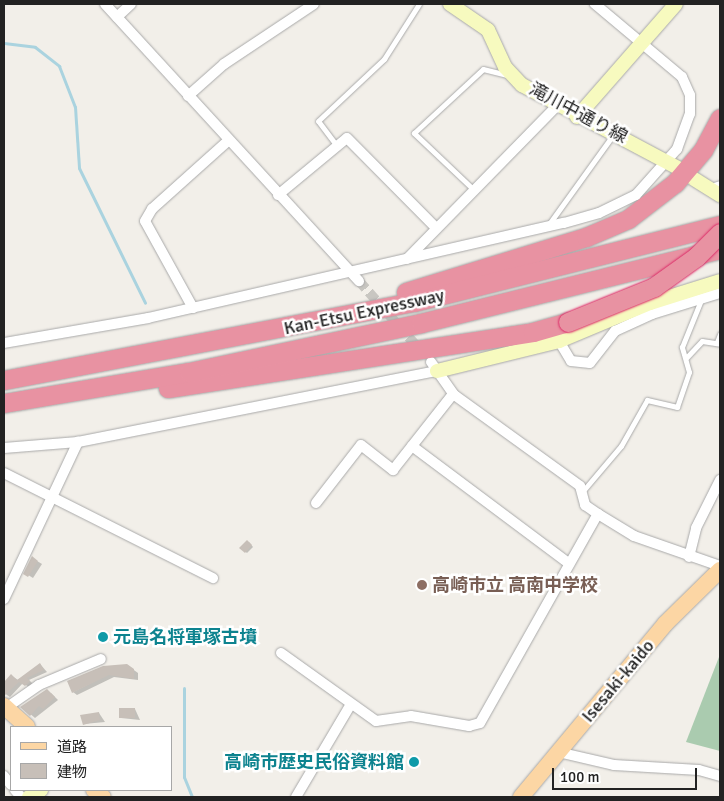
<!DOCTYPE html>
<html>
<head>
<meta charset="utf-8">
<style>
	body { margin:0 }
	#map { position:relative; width:724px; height:801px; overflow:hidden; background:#f2efe9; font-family:Signika,"Noto Sans JP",sans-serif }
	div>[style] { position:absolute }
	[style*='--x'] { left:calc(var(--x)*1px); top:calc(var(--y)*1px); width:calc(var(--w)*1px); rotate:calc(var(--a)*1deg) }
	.cemetery>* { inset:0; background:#aacbaf }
	.shadow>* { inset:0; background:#0003 }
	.stream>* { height:3px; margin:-1.5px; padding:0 1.5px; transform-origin:1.5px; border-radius:1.5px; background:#aad3df }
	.building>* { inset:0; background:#c7bfb8; transform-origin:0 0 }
	.street-tunnel>* { height:10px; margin-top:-5px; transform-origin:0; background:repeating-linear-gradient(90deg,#c8c6c1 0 10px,transparent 0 15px) }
	.roads { filter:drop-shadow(0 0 1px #a9a9a9) drop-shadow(0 0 1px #a9a9a9) }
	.lane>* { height:5px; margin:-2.5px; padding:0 2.5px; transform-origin:2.5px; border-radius:2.5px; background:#fff }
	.street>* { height:10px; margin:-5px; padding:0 5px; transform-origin:5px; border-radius:5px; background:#fff }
	.secondary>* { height:14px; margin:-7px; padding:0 7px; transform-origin:7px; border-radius:7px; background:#f7fabf }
	.primary>* { height:16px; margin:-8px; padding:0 8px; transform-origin:8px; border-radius:8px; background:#fcd6a4 }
	.highway>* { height:19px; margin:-9.5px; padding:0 9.5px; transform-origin:9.5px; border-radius:9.5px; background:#e892a2 }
	.bridges { filter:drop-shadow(0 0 1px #dc2a67) drop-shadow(0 0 1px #dc2a67) }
	.highway-bridge>* { height:19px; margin:-9.5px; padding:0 9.5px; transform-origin:9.5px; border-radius:9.5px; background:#e892a2 }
	.dots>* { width:14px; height:14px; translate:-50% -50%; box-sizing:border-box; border:2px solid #fff; border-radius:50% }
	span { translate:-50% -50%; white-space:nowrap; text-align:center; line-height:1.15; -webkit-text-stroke:5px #fff; paint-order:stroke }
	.street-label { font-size:18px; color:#222 }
	.education-label { font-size:18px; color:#785e54; font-weight:700 }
	.left { translate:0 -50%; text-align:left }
	.culture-label { font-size:18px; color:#0d838f; font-weight:700 }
	.right { translate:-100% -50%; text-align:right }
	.frame { position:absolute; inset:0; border:5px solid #222; pointer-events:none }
	.legend { position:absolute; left:10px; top:726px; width:162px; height:65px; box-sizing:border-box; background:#fff; border:1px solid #a7a7a7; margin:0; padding:6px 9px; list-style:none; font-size:15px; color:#222 }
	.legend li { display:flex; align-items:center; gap:10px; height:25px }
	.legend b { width:25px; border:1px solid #a7a7a7 }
	.scale { position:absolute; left:552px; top:768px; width:145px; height:22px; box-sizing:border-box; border:2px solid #222; border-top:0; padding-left:6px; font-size:15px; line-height:18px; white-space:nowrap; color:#222; -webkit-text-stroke:4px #fff; paint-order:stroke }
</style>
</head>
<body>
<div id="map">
	<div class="cemetery">
		<i style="clip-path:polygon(719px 657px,720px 657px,720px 751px,686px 742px)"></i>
	</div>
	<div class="shadow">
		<i style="clip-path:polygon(249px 542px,253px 547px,247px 553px,241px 548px)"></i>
		<i style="clip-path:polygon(32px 558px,42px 564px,33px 578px,25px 573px)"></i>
		<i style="clip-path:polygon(40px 664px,47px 672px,29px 680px,33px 684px,29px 687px,23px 683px,10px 697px,4px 693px,4px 684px,12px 676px,18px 680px)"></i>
		<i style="clip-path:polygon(127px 665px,138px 673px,138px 680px,114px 677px,77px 695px,73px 692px)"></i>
		<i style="clip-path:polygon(51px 693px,58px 700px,35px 718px,22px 707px)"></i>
		<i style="clip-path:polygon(135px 709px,140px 720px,121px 718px)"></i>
		<i style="clip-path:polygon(99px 713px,105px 722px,84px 724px)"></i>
	</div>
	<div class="stream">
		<i style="--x:4;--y:43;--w:31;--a:7"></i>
		<i style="--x:35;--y:47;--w:31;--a:38"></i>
		<i style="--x:59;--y:66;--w:44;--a:68.7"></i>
		<i style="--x:75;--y:107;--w:61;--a:86.2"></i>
		<i style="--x:79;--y:168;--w:150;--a:63.9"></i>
		<i style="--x:184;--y:688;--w:89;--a:90"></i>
		<i style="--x:184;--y:777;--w:22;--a:68"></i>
	</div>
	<div class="building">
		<i style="clip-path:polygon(247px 540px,252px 545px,245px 553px,239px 548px)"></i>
		<i style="clip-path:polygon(32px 556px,38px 561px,28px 577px,23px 574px)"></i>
		<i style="clip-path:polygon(40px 663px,44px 670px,27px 678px,30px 681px,25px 686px,19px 682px,4px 696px,4px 682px,11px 674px,17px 680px)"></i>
		<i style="clip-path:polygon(127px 664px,134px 669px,134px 679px,109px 675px,72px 693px,67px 681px,103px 666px)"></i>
		<i style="clip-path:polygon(47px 689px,55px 697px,43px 709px,39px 706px,30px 716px,20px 707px)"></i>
		<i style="left:119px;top:708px;width:16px;height:10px"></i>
		<i style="clip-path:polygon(99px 712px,100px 720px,83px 725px,80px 715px)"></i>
	</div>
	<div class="street-tunnel">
		<i style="--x:359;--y:281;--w:92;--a:48.5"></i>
	</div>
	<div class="roads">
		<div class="lane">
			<i style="--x:337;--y:146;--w:31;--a:-127"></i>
			<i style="--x:318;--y:121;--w:91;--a:-43.2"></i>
			<i style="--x:384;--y:59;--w:65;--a:-57.5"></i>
			<i style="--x:711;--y:186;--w:9;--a:-18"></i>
			<i style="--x:474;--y:190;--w:83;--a:-136.5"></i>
			<i style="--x:414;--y:133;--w:94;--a:-42.8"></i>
			<i style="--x:483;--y:69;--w:30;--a:14"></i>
			<i style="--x:549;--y:224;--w:110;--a:-54.3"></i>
			<i style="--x:717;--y:342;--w:9;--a:-69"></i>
			<i style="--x:686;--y:358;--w:23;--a:-47"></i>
			<i style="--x:702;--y:341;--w:18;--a:9"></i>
			<i style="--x:582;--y:492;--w:60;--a:-49.7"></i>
			<i style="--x:621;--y:446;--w:53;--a:-60.5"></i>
			<i style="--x:647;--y:400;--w:31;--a:13"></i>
			<i style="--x:677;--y:407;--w:37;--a:-71"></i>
			<i style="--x:689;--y:372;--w:26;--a:-106"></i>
			<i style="--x:682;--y:347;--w:51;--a:-68"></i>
		</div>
		<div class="street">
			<i style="--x:105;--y:4;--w:376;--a:47.5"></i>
			<i style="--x:117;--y:17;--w:19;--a:-43"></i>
			<i style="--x:188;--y:96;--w:48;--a:-41.6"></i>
			<i style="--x:224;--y:64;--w:108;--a:-33.7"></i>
			<i style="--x:278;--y:195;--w:89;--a:-39.6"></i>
			<i style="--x:347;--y:138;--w:125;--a:45.3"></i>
			<i style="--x:407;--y:259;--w:214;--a:-45.6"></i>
			<i style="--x:193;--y:308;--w:99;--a:-118.9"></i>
			<i style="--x:145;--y:221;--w:14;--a:-60"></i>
			<i style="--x:152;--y:209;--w:103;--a:-41.9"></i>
			<i style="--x:559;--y:341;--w:23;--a:59"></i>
			<i style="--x:571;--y:361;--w:19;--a:6"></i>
			<i style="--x:590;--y:363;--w:41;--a:-52"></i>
			<i style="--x:615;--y:331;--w:41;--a:-24.7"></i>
			<i style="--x:652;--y:314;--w:71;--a:-17.2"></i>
			<i style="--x:4;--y:343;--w:146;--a:-9.8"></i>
			<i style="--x:148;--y:318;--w:427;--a:-12.9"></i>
			<i style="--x:564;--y:223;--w:36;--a:-16"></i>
			<i style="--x:599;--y:213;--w:41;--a:-25.9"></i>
			<i style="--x:636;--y:195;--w:62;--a:-48.3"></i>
			<i style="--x:677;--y:149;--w:37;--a:-70"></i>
			<i style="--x:690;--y:114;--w:19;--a:-90"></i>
			<i style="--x:690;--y:95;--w:20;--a:-114"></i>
			<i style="--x:682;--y:77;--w:114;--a:-140"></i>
			<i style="--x:431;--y:362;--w:39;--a:55"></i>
			<i style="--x:453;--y:394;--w:157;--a:35.9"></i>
			<i style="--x:580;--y:486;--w:20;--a:75"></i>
			<i style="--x:585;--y:505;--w:16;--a:35"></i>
			<i style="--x:598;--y:514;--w:42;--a:31.4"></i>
			<i style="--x:634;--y:536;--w:91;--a:19.2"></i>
			<i style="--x:412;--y:446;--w:194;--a:36.8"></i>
			<i style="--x:4;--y:448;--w:74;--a:-4.6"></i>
			<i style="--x:78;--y:442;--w:366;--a:-11.2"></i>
			<i style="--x:4;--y:473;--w:234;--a:26.7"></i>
			<i style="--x:316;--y:503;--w:73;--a:-52.2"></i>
			<i style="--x:361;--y:445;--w:41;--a:38"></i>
			<i style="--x:393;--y:470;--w:97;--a:-51.7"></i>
			<i style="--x:689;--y:557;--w:30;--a:-76"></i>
			<i style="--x:696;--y:528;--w:54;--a:-63.4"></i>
			<i style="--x:4;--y:599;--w:174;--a:-64.8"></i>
			<i style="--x:281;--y:653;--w:117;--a:35.6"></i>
			<i style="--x:376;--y:721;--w:35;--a:-8"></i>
			<i style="--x:411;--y:716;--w:59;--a:9.8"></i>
			<i style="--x:469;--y:726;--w:11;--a:-15"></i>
			<i style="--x:480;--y:723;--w:240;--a:-60.6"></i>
			<i style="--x:6;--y:708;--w:40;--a:-34.9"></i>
			<i style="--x:39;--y:685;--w:67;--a:-22.8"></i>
			<i style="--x:558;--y:752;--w:57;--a:13.1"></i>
			<i style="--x:614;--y:765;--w:85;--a:3.4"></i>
			<i style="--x:699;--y:770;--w:22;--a:16"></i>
			<i style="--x:4;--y:776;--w:11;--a:52"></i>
			<i style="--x:15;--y:790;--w:9;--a:49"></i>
			<i style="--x:296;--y:797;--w:108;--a:-59.4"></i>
		</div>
		<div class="secondary">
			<i style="--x:450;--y:4;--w:46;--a:34.4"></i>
			<i style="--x:488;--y:30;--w:41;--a:65.3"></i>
			<i style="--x:505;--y:67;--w:25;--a:47"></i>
			<i style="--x:522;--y:85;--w:177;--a:28"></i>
			<i style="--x:577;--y:117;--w:150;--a:-48.8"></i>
			<i style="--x:694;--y:179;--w:31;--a:32"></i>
			<i style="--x:437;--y:371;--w:126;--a:-13.8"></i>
			<i style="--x:559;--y:341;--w:99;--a:-22.7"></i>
			<i style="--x:650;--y:303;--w:73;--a:-17.4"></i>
			<i style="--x:29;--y:797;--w:14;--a:-30"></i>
		</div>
		<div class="primary">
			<i style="--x:4;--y:706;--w:31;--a:42"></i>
			<i style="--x:94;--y:790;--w:11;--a:38"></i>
			<i style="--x:521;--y:797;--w:225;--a:-50.2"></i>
			<i style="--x:665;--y:624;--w:77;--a:-44.5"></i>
		</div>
		<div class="highway">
			<i style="--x:406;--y:292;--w:188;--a:-17"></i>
			<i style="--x:586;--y:237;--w:46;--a:-23.2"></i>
			<i style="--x:628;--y:219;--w:59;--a:-37.5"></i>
			<i style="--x:675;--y:183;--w:43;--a:-49.7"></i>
			<i style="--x:703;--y:150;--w:36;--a:-62"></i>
			<i style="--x:4;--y:380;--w:417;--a:-10.8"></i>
			<i style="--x:414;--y:302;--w:316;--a:-14.1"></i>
			<i style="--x:168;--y:388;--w:369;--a:-8.7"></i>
			<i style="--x:533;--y:332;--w:36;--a:-16"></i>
			<i style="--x:4;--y:403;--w:188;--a:-9.5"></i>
			<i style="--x:189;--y:372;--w:237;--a:-11.9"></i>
			<i style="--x:421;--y:323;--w:308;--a:-13.9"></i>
		</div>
	</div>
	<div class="bridges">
		<div class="highway-bridge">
			<i style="--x:568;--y:322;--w:93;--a:-22.1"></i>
			<i style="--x:654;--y:287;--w:52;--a:-35.5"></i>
			<i style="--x:696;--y:257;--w:34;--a:-45"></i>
		</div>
	</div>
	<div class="dots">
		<i style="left:422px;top:585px;background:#8d6e63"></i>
		<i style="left:103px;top:637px;background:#0f9aa8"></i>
		<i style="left:414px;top:762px;background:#0f9aa8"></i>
	</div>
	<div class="street-label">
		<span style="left:578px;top:113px;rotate:28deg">滝川中通り線</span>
		<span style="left:364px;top:312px;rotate:-12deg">Kan-Etsu Expressway</span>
		<span style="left:618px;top:681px;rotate:-50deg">Isesaki-kaido</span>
	</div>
	<div class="education-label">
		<span class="left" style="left:432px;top:585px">高崎市立 高南中学校</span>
	</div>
	<div class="culture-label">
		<span class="left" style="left:113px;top:637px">元島名将軍塚古墳</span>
		<span class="right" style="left:404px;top:762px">高崎市歴史民俗資料館</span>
	</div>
	<div class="frame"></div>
	<ul class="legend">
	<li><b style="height:6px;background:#fcd6a4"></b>道路</li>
	<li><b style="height:14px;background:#c7bfb8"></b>建物</li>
	</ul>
	<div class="scale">100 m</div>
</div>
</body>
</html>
